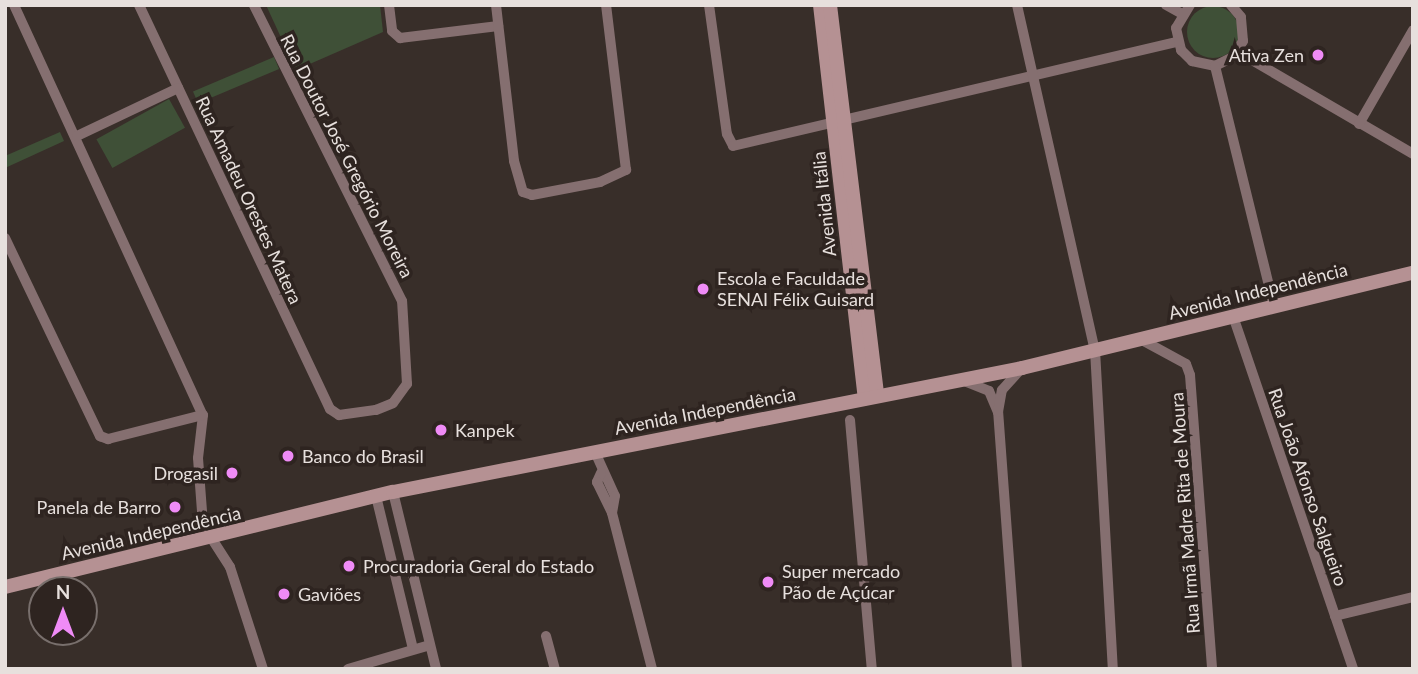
<!DOCTYPE html>
<html>
<head>
<meta charset="utf-8">
<style>
	body { margin:0 }
	#map { position:relative; width:1418px; height:674px; overflow:hidden; background:#382e29; font-family:Lato,sans-serif }
	div>[style] { position:absolute }
	[style*='--x'] { left:calc(var(--x)*1px); top:calc(var(--y)*1px); width:calc(var(--w)*1px); rotate:calc(var(--a)*1deg) }
	.green>* { inset:0; background:#3f5037; transform-origin:0 0 }
	.round { border-radius:50% }
	.street>* { height:10px; margin:-5px; padding:0 5px; transform-origin:5px; border-radius:5px; background:#856f70 }
	.secondary>* { height:14px; margin:-7px; padding:0 7px; transform-origin:7px; border-radius:7px; background:#b59193 }
	.dots>* { width:19px; height:19px; translate:-50% -50%; box-sizing:border-box; border:4px solid #2e2420; border-radius:50% }
	span { translate:-50% -50%; white-space:nowrap; text-align:center; line-height:1.15; -webkit-text-stroke:7px #2e2420; paint-order:stroke }
	.poi-label { font-size:18px; color:#e7e0dd }
	.right { translate:-100% -50%; text-align:right }
	.left { translate:0 -50%; text-align:left }
	.street-label { font-size:18px; color:#e7e0dd }
	.frame { position:absolute; inset:0; border:7px solid #e7e0dd; pointer-events:none }
	.north { position:absolute; left:28px; top:576px; width:70px; height:70px; box-sizing:border-box; background:#2e2420; border:2px solid #786f6c; border-radius:50%; rotate:0deg; font-size:19px; font-weight:700; line-height:28px; text-align:center; color:#e7e0dd }
	.north::after { content:''; display:block; margin:auto; width:24px; height:32px; background:#ef8bf6; clip-path:polygon(50% 0,100% 100%,50% 72%,0 100%) }
</style>
</head>
<body>
<div id="map">
	<div class="green">
		<i style="clip-path:polygon(266px 5px,380px 5px,383px 32px,296px 70px)"></i>
		<i class="round" style="left:1187px;top:6px;width:52px;height:52px"></i>
		<i style="left:274px;top:57px;width:13px;height:88px;rotate:67deg"></i>
		<i style="left:169px;top:99px;width:33px;height:83px;rotate:61deg"></i>
		<i style="clip-path:polygon(60px 132px,64px 141px,5px 168px,5px 156px)"></i>
	</div>
	<div class="street">
		<i style="--x:14;--y:5;--w:451;--a:65.3"></i>
		<i style="--x:203;--y:415;--w:43;--a:96.6"></i>
		<i style="--x:198;--y:458;--w:67;--a:85.7"></i>
		<i style="--x:203;--y:525;--w:50;--a:57.3"></i>
		<i style="--x:230;--y:567;--w:107;--a:72.1"></i>
		<i style="--x:139;--y:5;--w:447;--a:64.7"></i>
		<i style="--x:330;--y:409;--w:11;--a:34"></i>
		<i style="--x:339;--y:415;--w:37;--a:-8"></i>
		<i style="--x:376;--y:410;--w:18;--a:-22"></i>
		<i style="--x:393;--y:403;--w:24;--a:-54"></i>
		<i style="--x:407;--y:384;--w:83;--a:-93.4"></i>
		<i style="--x:402;--y:301;--w:331;--a:-116.6"></i>
		<i style="--x:389;--y:5;--w:26;--a:83"></i>
		<i style="--x:392;--y:31;--w:11;--a:41"></i>
		<i style="--x:400;--y:38;--w:99;--a:-7"></i>
		<i style="--x:496;--y:5;--w:157;--a:83.4"></i>
		<i style="--x:514;--y:161;--w:32;--a:74"></i>
		<i style="--x:523;--y:192;--w:9;--a:18"></i>
		<i style="--x:532;--y:195;--w:69;--a:-10.8"></i>
		<i style="--x:600;--y:182;--w:29;--a:-25"></i>
		<i style="--x:626;--y:170;--w:166;--a:-96.9"></i>
		<i style="--x:709;--y:5;--w:130;--a:82.1"></i>
		<i style="--x:727;--y:134;--w:13;--a:63"></i>
		<i style="--x:733;--y:146;--w:457;--a:-13.2"></i>
		<i style="--x:1017;--y:5;--w:354;--a:77.3"></i>
		<i style="--x:1095;--y:350;--w:320;--a:86.8"></i>
		<i style="--x:1166;--y:5;--w:18;--a:29"></i>
		<i style="--x:1190;--y:5;--w:27;--a:121"></i>
		<i style="--x:1176;--y:28;--w:23;--a:77"></i>
		<i style="--x:1181;--y:50;--w:16;--a:45"></i>
		<i style="--x:1192;--y:61;--w:24;--a:12"></i>
		<i style="--x:1215;--y:66;--w:20;--a:-27"></i>
		<i style="--x:1233;--y:57;--w:19;--a:-58"></i>
		<i style="--x:1243;--y:41;--w:24;--a:-95"></i>
		<i style="--x:1241;--y:17;--w:16;--a:-130"></i>
		<i style="--x:1238;--y:52;--w:203;--a:30.2"></i>
		<i style="--x:1215;--y:66;--w:247;--a:76.2"></i>
		<i style="--x:1359;--y:124;--w:108;--a:-60.1"></i>
		<i style="--x:77;--y:136;--w:112;--a:-25.4"></i>
		<i style="--x:5;--y:238;--w:220;--a:64.4"></i>
		<i style="--x:100;--y:436;--w:9;--a:21"></i>
		<i style="--x:108;--y:439;--w:98;--a:-14.2"></i>
		<i style="--x:1233;--y:316;--w:373;--a:71.2"></i>
		<i style="--x:1142;--y:340;--w:50;--a:28.6"></i>
		<i style="--x:1186;--y:364;--w:12;--a:70"></i>
		<i style="--x:1190;--y:375;--w:295;--a:85.7"></i>
		<i style="--x:962;--y:380;--w:29;--a:22"></i>
		<i style="--x:989;--y:391;--w:23;--a:67"></i>
		<i style="--x:850;--y:420;--w:250;--a:85"></i>
		<i style="--x:595;--y:452;--w:48;--a:65.6"></i>
		<i style="--x:615;--y:496;--w:17;--a:100"></i>
		<i style="--x:601;--y:473;--w:10;--a:114"></i>
		<i style="--x:597;--y:482;--w:34;--a:64"></i>
		<i style="--x:612;--y:513;--w:161;--a:75.6"></i>
		<i style="--x:393;--y:492;--w:182;--a:76.3"></i>
		<i style="--x:376;--y:496;--w:157;--a:76.4"></i>
		<i style="--x:1335;--y:616;--w:80;--a:-13.7"></i>
		<i style="--x:546;--y:636;--w:34;--a:75"></i>
		<i style="--x:348;--y:669;--w:85;--a:-16.3"></i>
		<i style="--x:1017;--y:669;--w:258;--a:-94.2"></i>
		<i style="--x:998;--y:412;--w:22;--a:-80"></i>
		<i style="--x:1002;--y:390;--w:30;--a:-48"></i>
	</div>
	<div class="secondary">
		<i style="--x:820;--y:5;--w:396;--a:83.5"></i>
		<i style="--x:830;--y:5;--w:393;--a:83.1"></i>
		<i style="--x:5;--y:587;--w:399;--a:-13.8"></i>
		<i style="--x:393;--y:492;--w:641;--a:-11.15"></i>
		<i style="--x:1022;--y:368;--w:402;--a:-13.7"></i>
	</div>
	<div class="dots">
		<i style="left:1318px;top:55px;background:#ef8bf6"></i>
		<i style="left:703px;top:289px;background:#ef8bf6"></i>
		<i style="left:441px;top:430px;background:#ef8bf6"></i>
		<i style="left:288px;top:456px;background:#ef8bf6"></i>
		<i style="left:232px;top:473px;background:#ef8bf6"></i>
		<i style="left:175px;top:507px;background:#ef8bf6"></i>
		<i style="left:349px;top:566px;background:#ef8bf6"></i>
		<i style="left:768px;top:582px;background:#ef8bf6"></i>
		<i style="left:284px;top:594px;background:#ef8bf6"></i>
	</div>
	<div class="poi-label">
		<span class="right" style="left:1304px;top:55px">Ativa Zen</span>
		<span class="left" style="left:717px;top:289px">Escola e Faculdade<br>SENAI Félix Guisard</span>
		<span class="left" style="left:455px;top:430px">Kanpek</span>
		<span class="left" style="left:302px;top:456px">Banco do Brasil</span>
		<span class="right" style="left:218px;top:473px">Drogasil</span>
		<span class="right" style="left:161px;top:507px">Panela de Barro</span>
		<span class="left" style="left:363px;top:566px">Procuradoria Geral do Estado</span>
		<span class="left" style="left:782px;top:582px">Super mercado<br>Pão de Açúcar</span>
		<span class="left" style="left:298px;top:594px">Gaviões</span>
	</div>
	<div class="street-label">
		<span style="left:347px;top:156px;rotate:63deg">Rua Doutor José Gregório Moreira</span>
		<span style="left:249px;top:200px;rotate:65deg">Rua Amadeu Orestes Matera</span>
		<span style="left:824px;top:204px;rotate:-96deg">Avenida Itália</span>
		<span style="left:1258px;top:291px;rotate:-14deg">Avenida Independência</span>
		<span style="left:705px;top:411px;rotate:-11deg">Avenida Independência</span>
		<span style="left:1308px;top:487px;rotate:71deg">Rua João Afonso Salgueiro</span>
		<span style="left:1185px;top:513px;rotate:-94deg">Rua Irmã Madre Rita de Moura</span>
		<span style="left:151px;top:533px;rotate:-13deg">Avenida Independência</span>
	</div>
	<div class="frame"></div>
	<div class="north">N</div>
</div>
</body>
</html>
